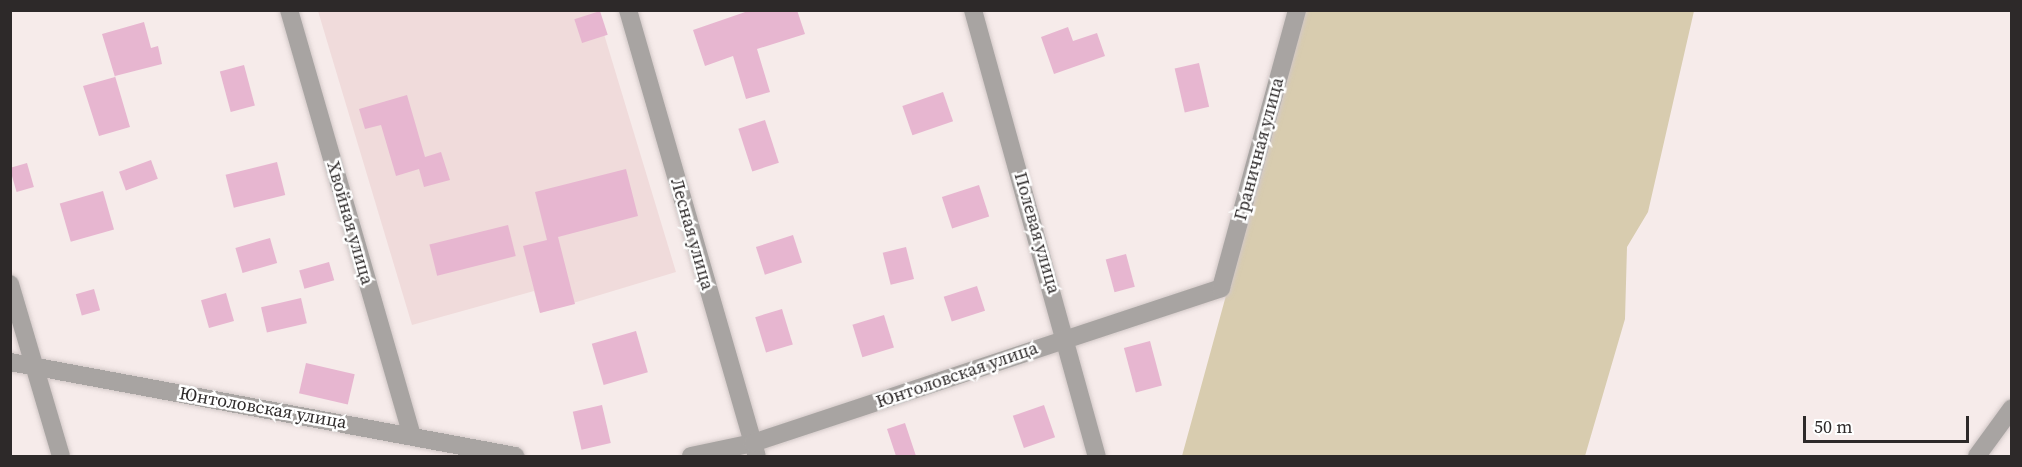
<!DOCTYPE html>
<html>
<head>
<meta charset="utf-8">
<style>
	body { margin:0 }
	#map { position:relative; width:2022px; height:467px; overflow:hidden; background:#f6ebea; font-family:"Source Serif 4",serif }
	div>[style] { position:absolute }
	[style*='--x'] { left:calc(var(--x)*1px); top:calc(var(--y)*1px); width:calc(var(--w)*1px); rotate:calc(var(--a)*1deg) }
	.built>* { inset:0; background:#f0dbdb }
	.green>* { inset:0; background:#d8ccaf }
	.building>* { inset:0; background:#e7b6d0; transform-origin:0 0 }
	.roads { filter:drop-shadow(0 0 2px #d2c8c7) drop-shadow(0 0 2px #d2c8c7) }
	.minor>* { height:18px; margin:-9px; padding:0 9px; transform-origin:9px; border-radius:9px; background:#a8a4a2 }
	span { translate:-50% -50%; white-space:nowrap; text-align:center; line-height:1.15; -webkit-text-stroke:5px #fff; paint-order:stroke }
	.street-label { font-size:18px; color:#2d2929 }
	.frame { position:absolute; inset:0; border:12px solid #2d2929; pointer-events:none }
	.scale { position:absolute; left:1803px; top:416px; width:166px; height:27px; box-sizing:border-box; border:3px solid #2d2929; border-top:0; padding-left:8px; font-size:18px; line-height:21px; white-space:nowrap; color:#2d2929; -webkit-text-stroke:4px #fff; paint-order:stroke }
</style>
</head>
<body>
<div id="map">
	<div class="built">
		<i style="clip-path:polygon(318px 11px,597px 11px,676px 272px,540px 313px,534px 291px,412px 325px)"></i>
	</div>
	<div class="green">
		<i style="clip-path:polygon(1304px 11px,1694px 11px,1648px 212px,1627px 247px,1625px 319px,1585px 456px,1182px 456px)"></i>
	</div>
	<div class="building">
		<i style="clip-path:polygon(751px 10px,797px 10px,805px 34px,757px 49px,770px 92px,746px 99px,733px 56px,705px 66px,693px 30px)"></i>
		<i style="left:600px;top:11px;width:25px;height:27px;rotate:72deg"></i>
		<i style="clip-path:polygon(144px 22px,151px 48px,158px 46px,162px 64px,115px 76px,130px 127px,99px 136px,83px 86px,115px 77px,102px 34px)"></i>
		<i style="clip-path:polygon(1068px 27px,1073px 41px,1097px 33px,1105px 56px,1054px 74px,1041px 37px)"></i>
		<i style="left:1199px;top:63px;width:45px;height:25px;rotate:77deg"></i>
		<i style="left:244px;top:65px;width:42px;height:25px;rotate:75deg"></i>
		<i style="left:943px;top:92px;width:31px;height:43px;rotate:71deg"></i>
		<i style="clip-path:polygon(407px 95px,425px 157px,441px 152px,450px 180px,424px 187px,419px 169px,396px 176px,381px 125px,365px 129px,359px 109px)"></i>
		<i style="left:765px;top:120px;width:45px;height:28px;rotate:72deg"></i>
		<i style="left:151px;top:160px;width:20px;height:34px;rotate:70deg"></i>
		<i style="left:277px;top:162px;width:34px;height:53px;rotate:76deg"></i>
		<i style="left:27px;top:163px;width:25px;height:18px;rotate:74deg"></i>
		<i style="clip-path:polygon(626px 169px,638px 216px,558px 237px,575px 304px,540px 313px,523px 246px,547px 240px,535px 192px)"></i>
		<i style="left:979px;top:185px;width:33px;height:39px;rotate:72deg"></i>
		<i style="left:103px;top:191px;width:40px;height:45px;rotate:74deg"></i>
		<i style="left:508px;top:225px;width:32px;height:81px;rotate:76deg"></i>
		<i style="left:793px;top:235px;width:29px;height:39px;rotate:72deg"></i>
		<i style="left:270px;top:238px;width:26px;height:36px;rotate:74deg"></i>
		<i style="left:906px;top:247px;width:33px;height:24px;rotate:76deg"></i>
		<i style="left:1126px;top:254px;width:34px;height:21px;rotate:75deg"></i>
		<i style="left:329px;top:262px;width:19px;height:31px;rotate:74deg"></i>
		<i style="left:977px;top:286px;width:26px;height:35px;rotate:72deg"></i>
		<i style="left:94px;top:289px;width:22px;height:19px;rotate:74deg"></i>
		<i style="left:226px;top:293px;width:29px;height:26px;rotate:74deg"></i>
		<i style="left:301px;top:298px;width:26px;height:41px;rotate:77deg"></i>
		<i style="left:782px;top:309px;width:37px;height:28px;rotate:73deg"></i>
		<i style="left:884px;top:315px;width:34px;height:33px;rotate:73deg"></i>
		<i style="left:636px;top:331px;width:43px;height:46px;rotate:74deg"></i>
		<i style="left:1150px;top:341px;width:46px;height:27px;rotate:75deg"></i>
		<i style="left:306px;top:363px;width:50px;height:31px;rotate:13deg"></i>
		<i style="left:602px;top:405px;width:39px;height:30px;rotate:77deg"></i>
		<i style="left:1044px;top:405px;width:34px;height:33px;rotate:71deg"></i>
		<i style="clip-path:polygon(905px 423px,916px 456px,896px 456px,887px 429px)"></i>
	</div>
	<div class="roads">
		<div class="minor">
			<i style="--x:289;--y:10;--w:442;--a:73.9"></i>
			<i style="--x:628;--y:10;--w:464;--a:73.9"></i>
			<i style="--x:973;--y:10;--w:463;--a:74.5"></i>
			<i style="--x:10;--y:284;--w:179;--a:73.5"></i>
			<i style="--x:10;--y:362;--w:514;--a:10.54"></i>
			<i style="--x:691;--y:456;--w:63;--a:-11.8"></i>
			<i style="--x:753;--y:443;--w:493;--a:-18.3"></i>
			<i style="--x:1221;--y:288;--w:288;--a:-74.7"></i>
			<i style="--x:1977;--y:456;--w:59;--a:-53.9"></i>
		</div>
	</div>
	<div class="street-label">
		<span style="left:1259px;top:149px;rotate:-75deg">Граничная улица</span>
		<span style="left:350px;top:223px;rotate:74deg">Хвойная улица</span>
		<span style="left:1037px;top:233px;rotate:74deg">Полевая улица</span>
		<span style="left:692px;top:234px;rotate:74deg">Лесная улица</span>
		<span style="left:957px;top:375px;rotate:-19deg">Юнтоловская улица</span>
		<span style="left:263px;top:408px;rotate:10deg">Юнтоловская улица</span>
	</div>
	<div class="frame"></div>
	<div class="scale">50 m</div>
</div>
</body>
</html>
